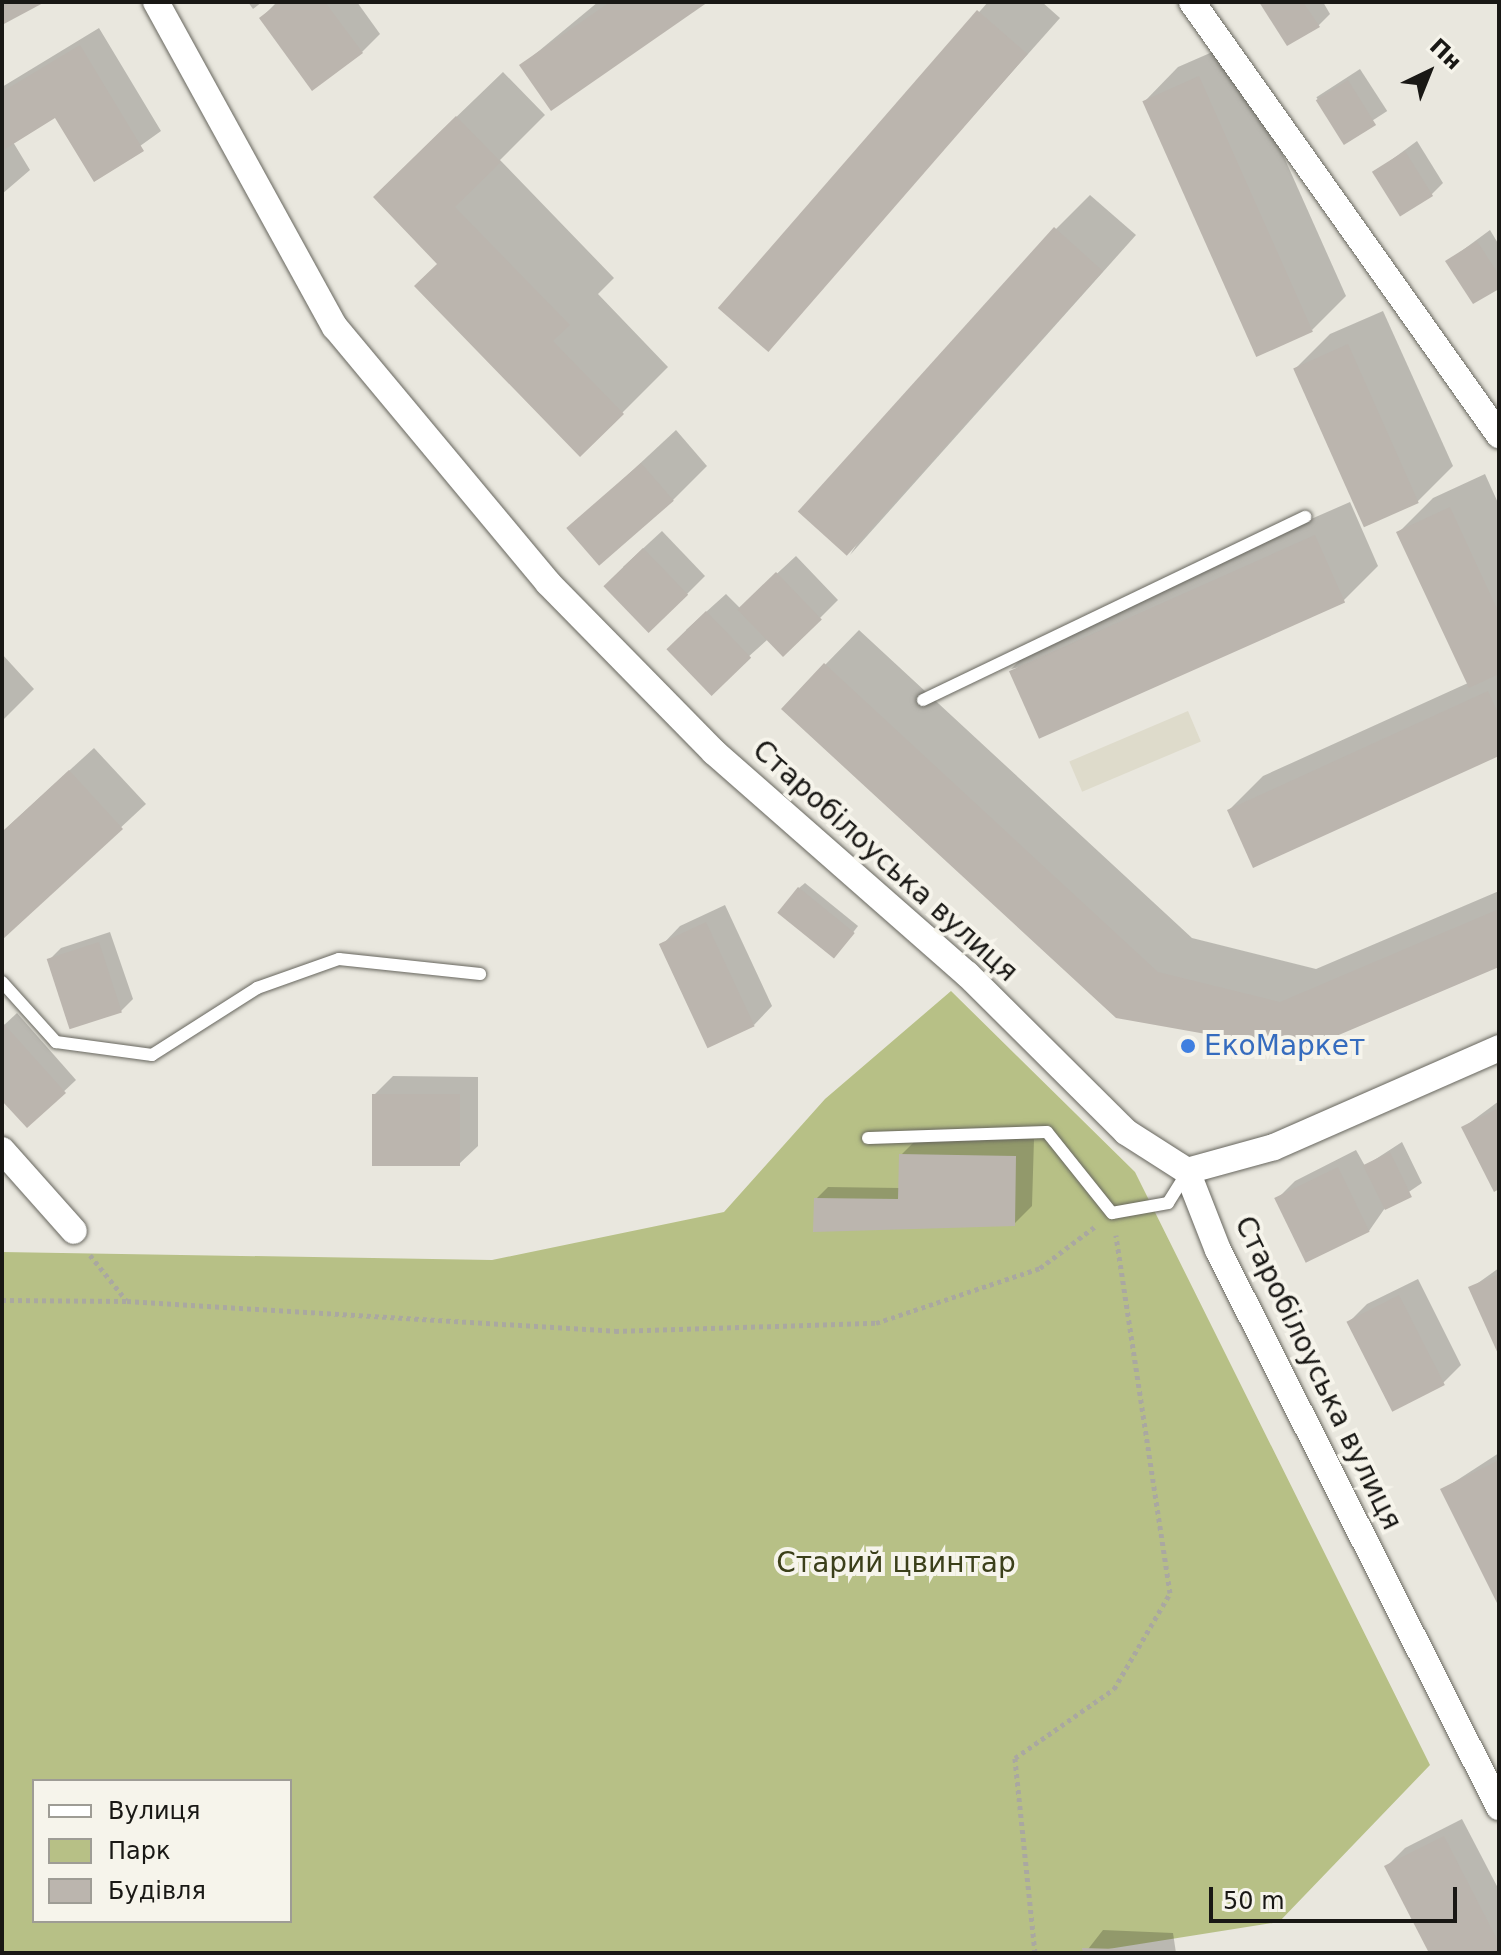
<!DOCTYPE html>
<html>
<head>
<meta charset="utf-8">
<style>
	body { margin:0 }
	#map { position:relative; width:1501px; height:1955px; overflow:hidden; background:#e9e7de; font-family:"DejaVu Sans",sans-serif }
	div>[style] { position:absolute }
	[style*='--x'] { left:calc(var(--x)*1px); top:calc(var(--y)*1px); width:calc(var(--w)*1px); rotate:calc(var(--a)*1deg) }
	.built>* { inset:0; background:#dedbcb; transform-origin:0 0 }
	.green>* { inset:0; background:#b7c086 }
	.shadow>* { inset:0; background:#0003; transform-origin:0 0 }
	.building>* { inset:0; background:#bbb5ae; transform-origin:0 0 }
	.path>* { height:5px; margin-top:-2.5px; transform-origin:0; background:repeating-linear-gradient(90deg,#aaa8a1 0 4px,transparent 0 8px) }
	.roads { filter:drop-shadow(0 0 2px #67665e) drop-shadow(0 0 2px #67665e) }
	.service>* { height:12px; margin:-6px; padding:0 6px; transform-origin:6px; border-radius:6px; background:#fff }
	.minor>* { height:26px; margin:-13px; padding:0 13px; transform-origin:13px; border-radius:13px; background:#fff }
	.dots>* { width:22px; height:22px; translate:-50% -50%; box-sizing:border-box; border:4px solid #f6f4eb; border-radius:50% }
	span { translate:-50% -50%; white-space:nowrap; text-align:center; line-height:1.15; -webkit-text-stroke:8px #f6f4eb; paint-order:stroke }
	.street-label { font-size:28px; color:#191815 }
	.shop-label { font-size:28px; color:#366cbe }
	.left { translate:0 -50%; text-align:left }
	.park-label { font-size:28px; color:#3b3f19 }
	.frame { position:absolute; inset:0; border:4px solid #191815; pointer-events:none }
	.legend { position:absolute; left:32px; top:1779px; width:260px; height:144px; box-sizing:border-box; background:#f6f4eb; border:2px solid #9e9c95; margin:0; padding:10px 14px; list-style:none; font-size:24px; color:#191815 }
	.legend li { display:flex; align-items:center; gap:16px; height:40px }
	.legend b { width:40px; border:2px solid #9e9c95 }
	.north { position:absolute; left:1389px; top:32px; width:80px; height:80px; -webkit-text-stroke:6px #f6f4eb; paint-order:stroke; rotate:43deg; font-size:22px; font-weight:700; line-height:32px; text-align:center; color:#191815 }
	.north::after { content:''; display:block; margin:auto; width:28px; height:36px; background:#191815; clip-path:polygon(50% 0,100% 100%,50% 72%,0 100%) }
	.scale { position:absolute; left:1209px; top:1887px; width:248px; height:36px; box-sizing:border-box; border:4px solid #191815; border-top:0; padding-left:10px; font-size:24px; line-height:28px; white-space:nowrap; color:#191815; -webkit-text-stroke:6px #f6f4eb; paint-order:stroke }
</style>
</head>
<body>
<div id="map">
	<div class="built">
		<i style="left:1188px;top:711px;width:33px;height:129px;rotate:67deg"></i>
	</div>
	<div class="green">
		<i style="clip-path:polygon(evenodd,951px 991px,1135px 1172px,1430px 1765px,1279px 1922px,1083px 1953px,2px 1953px,2px 1252px,492px 1260px,724px 1212px,825px 1099px,951px 991px,34px 1781px,290px 1781px,290px 1921px,34px 1921px,34px 1781px)"></i>
	</div>
	<div class="shadow">
		<i style="clip-path:polygon(248px 2px,262px 2px,253px 9px)"></i>
		<i style="clip-path:polygon(277px 2px,357px 2px,380px 34px,362px 52px,261px 18px)"></i>
		<i style="clip-path:polygon(598px 2px,704px 2px,522px 65px)"></i>
		<i style="clip-path:polygon(988px 2px,1042px 2px,1060px 18px,767px 348px,720px 307px)"></i>
		<i style="clip-path:polygon(1262px 2px,1323px 2px,1330px 14px,1318px 26px)"></i>
		<i style="clip-path:polygon(99px 28px,161px 131px,94px 179px,56px 116px,13px 142px,30px 170px,2px 194px,2px 87px)"></i>
		<i style="clip-path:polygon(1233px 43px,1346px 296px,1312px 330px,1144px 102px,1178px 67px)"></i>
		<i style="left:1360px;top:69px;width:50px;height:52px;rotate:57deg"></i>
		<i style="clip-path:polygon(503px 72px,545px 115px,500px 160px,614px 278px,598px 294px,668px 367px,622px 413px,440px 263px,421px 151px)"></i>
		<i style="clip-path:polygon(1417px 141px,1443px 183px,1431px 195px,1375px 172px)"></i>
		<i style="clip-path:polygon(1090px 195px,1136px 235px,850px 555px,1056px 229px)"></i>
		<i style="clip-path:polygon(1490px 230px,1499px 245px,1499px 287px,1448px 261px)"></i>
		<i style="clip-path:polygon(1383px 311px,1453px 466px,1418px 501px,1365px 524px,1295px 369px,1330px 334px)"></i>
		<i style="clip-path:polygon(676px 430px,707px 466px,673px 500px,605px 496px)"></i>
		<i style="clip-path:polygon(1485px 474px,1499px 505px,1499px 754px,1229px 810px,1263px 776px,1468px 683px,1399px 532px,1433px 498px)"></i>
		<i style="clip-path:polygon(1350px 502px,1378px 566px,1343px 601px,1011px 669px,1045px 635px)"></i>
		<i style="clip-path:polygon(662px 531px,705px 576px,687px 594px,623px 567px)"></i>
		<i style="clip-path:polygon(796px 556px,838px 600px,820px 618px,767px 640px,709px 692px,686px 630px,726px 594px,740px 608px)"></i>
		<i style="clip-path:polygon(859px 630px,1192px 938px,1316px 969px,1499px 891px,1499px 965px,1301px 1049px,1116px 1016px,825px 665px)"></i>
		<i style="clip-path:polygon(2px 654px,34px 689px,2px 721px)"></i>
		<i style="clip-path:polygon(94px 748px,146px 804px,2px 938px,2px 832px)"></i>
		<i style="clip-path:polygon(805px 883px,858px 926px,838px 952px,799px 888px)"></i>
		<i style="clip-path:polygon(725px 905px,772px 1006px,754px 1025px,662px 945px,680px 926px)"></i>
		<i style="clip-path:polygon(110px 932px,133px 999px,121px 1011px,49px 960px,61px 948px)"></i>
		<i style="clip-path:polygon(17px 1013px,76px 1080px,27px 1126px,2px 1098px,2px 1027px)"></i>
		<i style="clip-path:polygon(393px 1076px,478px 1077px,478px 1146px,459px 1164px,374px 1095px)"></i>
		<i style="clip-path:polygon(1499px 1101px,1499px 1187px,1464px 1127px)"></i>
		<i style="clip-path:polygon(919px 1137px,1034px 1139px,1032px 1206px,1014px 1224px,815px 1230px,816px 1199px,828px 1187px,900px 1188px,901px 1155px)"></i>
		<i style="clip-path:polygon(1402px 1142px,1422px 1183px,1385px 1208px,1369px 1231px,1277px 1199px,1295px 1181px,1356px 1150px,1365px 1166px)"></i>
		<i style="clip-path:polygon(1499px 1268px,1499px 1351px,1471px 1288px)"></i>
		<i style="clip-path:polygon(1418px 1279px,1461px 1365px,1443px 1383px,1349px 1322px,1367px 1304px)"></i>
		<i style="clip-path:polygon(1499px 1453px,1499px 1603px,1442px 1490px)"></i>
		<i style="clip-path:polygon(1462px 1819px,1499px 1890px,1499px 1953px,1431px 1953px,1386px 1867px,1405px 1848px)"></i>
		<i style="clip-path:polygon(1103px 1930px,1173px 1933px,1176px 1953px,1085px 1953px)"></i>
	</div>
	<div class="building">
		<i style="clip-path:polygon(2px 2px,45px 2px,2px 25px)"></i>
		<i style="clip-path:polygon(280px 2px,325px 2px,363px 53px,312px 91px,259px 18px)"></i>
		<i style="clip-path:polygon(610px 2px,708px 2px,551px 111px,519px 65px)"></i>
		<i style="clip-path:polygon(1259px 2px,1303px 2px,1320px 27px,1287px 46px)"></i>
		<i style="left:977px;top:10px;width:67px;height:395px;rotate:41deg"></i>
		<i style="clip-path:polygon(80px 45px,144px 151px,94px 182px,55px 118px,2px 151px,2px 92px)"></i>
		<i style="left:1199px;top:76px;width:280px;height:62px;rotate:66deg"></i>
		<i style="left:1348px;top:80px;width:53px;height:38px;rotate:58deg"></i>
		<i style="clip-path:polygon(456px 116px,501px 162px,455px 207px,570px 325px,553px 341px,624px 414px,580px 457px,414px 286px,437px 264px,373px 197px)"></i>
		<i style="left:1405px;top:151px;width:53px;height:39px;rotate:58deg"></i>
		<i style="left:1054px;top:227px;width:66px;height:383px;rotate:42deg"></i>
		<i style="clip-path:polygon(1477px 241px,1499px 275px,1499px 289px,1473px 304px,1445px 261px)"></i>
		<i style="left:1348px;top:344px;width:174px;height:60px;rotate:66deg"></i>
		<i style="left:641px;top:463px;width:50px;height:99px;rotate:49deg"></i>
		<i style="clip-path:polygon(1450px 507px,1499px 613px,1499px 674px,1469px 688px,1396px 532px)"></i>
		<i style="left:1315px;top:535px;width:74px;height:335px;rotate:66deg"></i>
		<i style="left:643px;top:548px;width:65px;height:55px;rotate:46deg"></i>
		<i style="left:776px;top:572px;width:66px;height:54px;rotate:46deg"></i>
		<i style="left:706px;top:611px;width:65px;height:55px;rotate:46deg"></i>
		<i style="clip-path:polygon(824px 663px,1158px 972px,1280px 1002px,1499px 909px,1499px 967px,1301px 1051px,1116px 1018px,781px 709px)"></i>
		<i style="clip-path:polygon(1488px 691px,1499px 715px,1499px 756px,1253px 868px,1227px 810px)"></i>
		<i style="clip-path:polygon(69px 770px,123px 829px,2px 940px,2px 832px)"></i>
		<i style="left:798px;top:887px;width:73px;height:33px;rotate:39deg"></i>
		<i style="left:706px;top:922px;width:115px;height:52px;rotate:65deg"></i>
		<i style="left:99px;top:942px;width:74px;height:55px;rotate:72deg"></i>
		<i style="clip-path:polygon(4px 1024px,66px 1093px,27px 1128px,2px 1101px)"></i>
		<i style="left:372px;top:1094px;width:88px;height:72px"></i>
		<i style="clip-path:polygon(1499px 1108px,1499px 1189px,1494px 1192px,1461px 1127px)"></i>
		<i style="left:1390px;top:1152px;width:50px;height:30px;rotate:64deg"></i>
		<i style="clip-path:polygon(899px 1154px,1016px 1156px,1015px 1226px,813px 1232px,814px 1198px,898px 1199px)"></i>
		<i style="left:1338px;top:1167px;width:72px;height:71px;rotate:64deg"></i>
		<i style="clip-path:polygon(1499px 1274px,1499px 1356px,1468px 1287px)"></i>
		<i style="left:1399px;top:1295px;width:101px;height:59px;rotate:63deg"></i>
		<i style="clip-path:polygon(1497px 1461px,1499px 1466px,1499px 1607px,1440px 1489px)"></i>
		<i style="clip-path:polygon(1444px 1836px,1499px 1943px,1499px 1953px,1429px 1953px,1384px 1866px)"></i>
		<i style="clip-path:polygon(1082px 1948px,1155px 1950px,1155px 1953px,1083px 1953px)"></i>
	</div>
	<div class="path">
		<i style="--x:90;--y:1255;--w:58;--a:51.3"></i>
		<i style="--x:2;--y:1300;--w:125;--a:0.5"></i>
		<i style="--x:127;--y:1301;--w:489;--a:3.5"></i>
		<i style="--x:615;--y:1331;--w:261;--a:-1.8"></i>
		<i style="--x:876;--y:1323;--w:173;--a:-18.5"></i>
		<i style="--x:1040;--y:1268;--w:71;--a:-37"></i>
		<i style="--x:1035;--y:1953;--w:196;--a:-95.9"></i>
		<i style="--x:1015;--y:1758;--w:121;--a:-34.9"></i>
		<i style="--x:1114;--y:1689;--w:111;--a:-59.7"></i>
		<i style="--x:1170;--y:1593;--w:362;--a:-98.6"></i>
	</div>
	<div class="roads">
		<div class="service">
			<i style="--x:923;--y:700;--w:424;--a:-25.6"></i>
			<i style="--x:2;--y:982;--w:81;--a:48"></i>
			<i style="--x:56;--y:1042;--w:97;--a:7.7"></i>
			<i style="--x:152;--y:1055;--w:125;--a:-32.5"></i>
			<i style="--x:257;--y:988;--w:87;--a:-19.5"></i>
			<i style="--x:339;--y:959;--w:142;--a:6.1"></i>
			<i style="--x:868;--y:1138;--w:179;--a:-1.9"></i>
			<i style="--x:1047;--y:1132;--w:104;--a:51.3"></i>
			<i style="--x:1112;--y:1213;--w:57;--a:-10.1"></i>
			<i style="--x:1168;--y:1203;--w:34;--a:-58"></i>
		</div>
		<div class="minor">
			<i style="--x:156;--y:2;--w:371;--a:61.2"></i>
			<i style="--x:335;--y:327;--w:333;--a:50.2"></i>
			<i style="--x:548;--y:583;--w:237;--a:45.5"></i>
			<i style="--x:714;--y:752;--w:337;--a:41.3"></i>
			<i style="--x:967;--y:974;--w:224;--a:44.8"></i>
			<i style="--x:1126;--y:1132;--w:72;--a:32.6"></i>
			<i style="--x:1187;--y:1171;--w:85;--a:68.6"></i>
			<i style="--x:1218;--y:1250;--w:624;--a:63.23"></i>
			<i style="--x:1192;--y:2;--w:531;--a:54.66"></i>
			<i style="--x:2;--y:1150;--w:108;--a:48.4"></i>
			<i style="--x:1187;--y:1171;--w:90;--a:-15.4"></i>
			<i style="--x:1274;--y:1147;--w:246;--a:-23.7"></i>
		</div>
	</div>
	<div class="dots">
		<i style="left:1188px;top:1046px;background:#3f7fe0"></i>
	</div>
	<div class="street-label">
		<span style="left:885px;top:861px;rotate:42deg">Старобілоуська вулиця</span>
		<span style="left:1318px;top:1373px;rotate:64deg">Старобілоуська вулиця</span>
	</div>
	<div class="shop-label">
		<span class="left" style="left:1204px;top:1046px">ЕкоМаркет</span>
	</div>
	<div class="park-label">
		<span style="left:896px;top:1563px">Старий цвинтар</span>
	</div>
	<div class="frame"></div>
	<ul class="legend">
	<li><b style="height:10px;background:#fff"></b>Вулиця</li>
	<li><b style="height:22px;background:#b7c086"></b>Парк</li>
	<li><b style="height:22px;background:#bbb5ae"></b>Будівля</li>
	</ul>
	<div class="north">Пн</div>
	<div class="scale">50 m</div>
</div>
</body>
</html>
